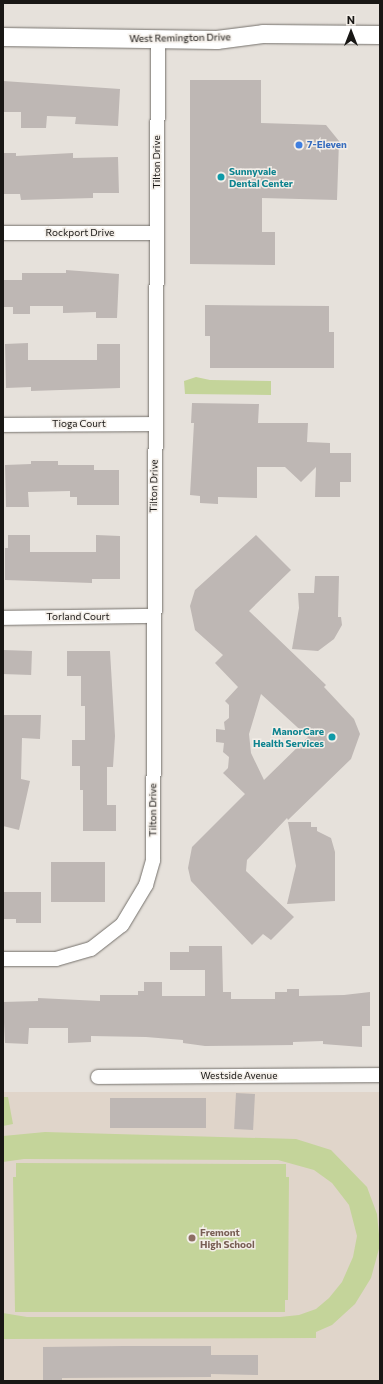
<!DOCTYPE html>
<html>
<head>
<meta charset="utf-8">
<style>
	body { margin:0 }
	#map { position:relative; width:383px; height:1384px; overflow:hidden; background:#e6e1db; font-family:Commissioner,sans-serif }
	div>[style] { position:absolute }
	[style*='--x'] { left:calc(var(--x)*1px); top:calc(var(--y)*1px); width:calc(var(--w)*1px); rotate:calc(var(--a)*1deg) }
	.built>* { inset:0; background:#e0d5ca; transform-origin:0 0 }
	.green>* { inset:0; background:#c4d49a }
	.building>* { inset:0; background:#beb7b4; transform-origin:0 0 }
	.roads { filter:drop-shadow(0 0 1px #75716c) drop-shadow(0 0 1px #75716c) }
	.minor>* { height:14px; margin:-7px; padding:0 7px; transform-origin:7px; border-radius:7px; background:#fff }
	.tertiary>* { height:18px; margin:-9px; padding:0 9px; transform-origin:9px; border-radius:9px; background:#fff }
	.dots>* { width:11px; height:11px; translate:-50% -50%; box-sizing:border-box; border:2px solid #f3eee8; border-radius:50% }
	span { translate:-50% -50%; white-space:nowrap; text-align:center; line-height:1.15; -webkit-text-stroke:3px #f3eee8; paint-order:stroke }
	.street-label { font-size:10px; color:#191715 }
	.shop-label { font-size:10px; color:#366cbe; font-weight:700 }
	.left { translate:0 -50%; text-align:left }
	.culture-label { font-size:10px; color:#0d838f; font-weight:700 }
	.right { translate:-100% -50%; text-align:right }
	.education-label { font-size:10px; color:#785e54; font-weight:700 }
	.frame { position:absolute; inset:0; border:4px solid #191715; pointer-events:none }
	.north { position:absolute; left:331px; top:12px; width:40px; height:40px; -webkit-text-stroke:3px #f3eee8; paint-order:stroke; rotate:0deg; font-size:11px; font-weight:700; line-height:16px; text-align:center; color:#191715 }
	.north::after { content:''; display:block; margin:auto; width:14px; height:18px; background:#191715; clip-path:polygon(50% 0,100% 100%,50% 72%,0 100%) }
</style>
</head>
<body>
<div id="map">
	<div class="built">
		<i style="left:3px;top:1092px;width:377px;height:289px"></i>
	</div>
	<div class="green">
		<i style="clip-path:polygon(196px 377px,210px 380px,271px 381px,271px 395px,185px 394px,184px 381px)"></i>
		<i style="clip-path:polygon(3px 1097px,8px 1097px,13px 1124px,3px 1126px)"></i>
		<i style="clip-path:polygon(45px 1132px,296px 1139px,331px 1150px,367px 1187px,377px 1214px,380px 1245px,371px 1278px,355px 1304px,332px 1325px,316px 1332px,316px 1338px,3px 1339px,3px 1313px,27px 1317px,280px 1317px,299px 1315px,316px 1309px,329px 1298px,342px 1282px,353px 1257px,357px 1236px,349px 1205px,332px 1183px,314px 1170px,278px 1160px,24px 1159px,3px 1162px,3px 1136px)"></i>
		<i style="clip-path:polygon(16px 1163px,286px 1164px,286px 1177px,289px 1177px,288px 1300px,285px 1300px,285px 1312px,15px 1312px,13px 1177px,16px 1177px)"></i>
	</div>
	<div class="building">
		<i style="clip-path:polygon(190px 80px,261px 80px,261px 123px,326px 125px,339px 141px,337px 200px,262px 198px,262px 232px,275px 232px,275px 265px,190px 264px)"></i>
		<i style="clip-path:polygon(3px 81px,120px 89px,118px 126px,75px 124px,76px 117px,47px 116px,46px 128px,21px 128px,21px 112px,3px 112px)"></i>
		<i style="clip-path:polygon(3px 153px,16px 153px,16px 156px,73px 153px,73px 158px,118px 157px,119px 193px,93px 193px,93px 198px,21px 200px,20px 194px,3px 194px)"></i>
		<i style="clip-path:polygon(66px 270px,119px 274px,117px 318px,96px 318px,96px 312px,63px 313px,63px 306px,30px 306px,30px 314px,13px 314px,13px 307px,3px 307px,3px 280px,22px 280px,22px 273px,66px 273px)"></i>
		<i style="clip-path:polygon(205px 305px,329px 306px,329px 332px,334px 332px,334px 368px,210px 368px,210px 336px,205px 336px)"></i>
		<i style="clip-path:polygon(28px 343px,28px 360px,97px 360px,97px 344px,120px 344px,120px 388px,31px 391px,31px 387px,6px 388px,5px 344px)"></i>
		<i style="clip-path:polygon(192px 403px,259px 404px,258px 423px,308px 423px,307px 442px,330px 443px,330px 453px,351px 453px,351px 482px,340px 482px,340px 497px,315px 497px,316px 467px,301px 482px,285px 467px,257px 467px,257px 498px,218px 497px,218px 504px,200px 503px,200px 496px,190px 495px,194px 423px,191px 423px)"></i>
		<i style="clip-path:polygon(31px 461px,58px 461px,58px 465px,94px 465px,94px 470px,119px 470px,119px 505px,77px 505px,77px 497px,70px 497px,70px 491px,28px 492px,29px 507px,6px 507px,5px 465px,31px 464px)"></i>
		<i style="clip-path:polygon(8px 535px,30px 535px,30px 552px,96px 552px,96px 535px,120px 536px,120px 579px,92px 579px,92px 583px,5px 580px,5px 548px,8px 548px)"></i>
		<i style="clip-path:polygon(evenodd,256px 535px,291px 570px,249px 611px,326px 685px,324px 687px,354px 719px,360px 734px,351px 759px,288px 820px,287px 818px,247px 860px,246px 871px,294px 917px,271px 940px,263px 934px,252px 945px,191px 881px,188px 868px,192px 847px,245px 794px,223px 773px,228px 768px,229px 757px,223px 752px,224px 743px,216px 742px,216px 729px,225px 730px,224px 722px,229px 718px,229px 705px,225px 701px,238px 687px,215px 663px,223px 655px,195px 630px,190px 606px,195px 590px,256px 535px,261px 694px,308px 737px,264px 780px,251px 753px,249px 734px,261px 694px)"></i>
		<i style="clip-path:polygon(315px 576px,339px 576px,338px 617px,341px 617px,342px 625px,334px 639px,318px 651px,292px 649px,299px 608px,298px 593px,314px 593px)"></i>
		<i style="left:3px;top:650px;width:29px;height:24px;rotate:2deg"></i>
		<i style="clip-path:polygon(67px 651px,110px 651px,115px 736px,113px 767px,107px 767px,107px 805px,116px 805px,116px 831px,83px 831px,83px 790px,80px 790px,80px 766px,72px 766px,72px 740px,85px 740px,85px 706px,81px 706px,81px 676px,67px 676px)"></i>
		<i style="clip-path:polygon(3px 715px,41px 715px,40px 739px,22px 738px,21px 779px,30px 781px,19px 830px,3px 826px)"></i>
		<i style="clip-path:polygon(288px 822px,311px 822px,311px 827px,317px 827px,317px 831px,331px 838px,335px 852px,335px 901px,287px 904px,296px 866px)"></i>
		<i style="left:51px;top:862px;width:54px;height:40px"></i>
		<i style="clip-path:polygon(3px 892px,41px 892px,41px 923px,16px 923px,16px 919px,3px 919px)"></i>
		<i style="clip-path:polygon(189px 946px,222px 946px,223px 992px,231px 992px,231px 999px,275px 999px,275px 992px,287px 992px,287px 989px,299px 989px,299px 996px,344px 995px,370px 992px,370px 1026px,362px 1026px,362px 1047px,323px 1044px,323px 1041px,293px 1042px,293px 1045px,205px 1046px,183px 1043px,183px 1040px,146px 1037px,91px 1036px,91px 1042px,68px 1043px,68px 1028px,29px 1028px,28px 1044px,5px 1043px,3px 1002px,38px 1001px,38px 998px,100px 1001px,100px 995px,138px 995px,138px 991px,144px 991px,144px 982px,162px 982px,162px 996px,205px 996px,205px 970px,170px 970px,170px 952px,189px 952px)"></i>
		<i style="left:236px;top:1093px;width:19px;height:36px;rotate:3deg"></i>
		<i style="left:110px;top:1098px;width:96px;height:30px"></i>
		<i style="clip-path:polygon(124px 1346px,211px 1346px,211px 1355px,258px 1355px,258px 1375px,211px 1374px,211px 1377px,62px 1378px,62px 1381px,43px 1381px,43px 1347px)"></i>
	</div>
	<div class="roads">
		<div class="minor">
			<i style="--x:3;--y:233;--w:153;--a:0"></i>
			<i style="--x:3;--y:425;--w:152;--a:-0.4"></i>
			<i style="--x:3;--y:618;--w:151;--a:-0.8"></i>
			<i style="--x:3;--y:959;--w:53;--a:0"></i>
			<i style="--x:56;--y:959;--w:36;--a:-16"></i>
			<i style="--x:91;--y:949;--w:39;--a:-38"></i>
			<i style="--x:122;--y:925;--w:47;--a:-59"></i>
			<i style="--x:146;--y:885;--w:26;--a:-74"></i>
			<i style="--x:153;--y:860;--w:821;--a:-89.65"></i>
			<i style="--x:98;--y:1077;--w:282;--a:-0.4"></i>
		</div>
		<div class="tertiary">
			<i style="--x:3;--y:37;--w:214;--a:0.8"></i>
			<i style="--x:217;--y:40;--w:46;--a:-7.4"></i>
			<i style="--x:263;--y:34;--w:117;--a:0.5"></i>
		</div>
	</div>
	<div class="dots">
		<i style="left:299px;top:145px;background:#3f7fe0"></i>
		<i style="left:221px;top:177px;background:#0f9aa8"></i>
		<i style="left:332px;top:737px;background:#0f9aa8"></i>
		<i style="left:192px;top:1238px;background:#8d6e63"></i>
	</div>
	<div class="street-label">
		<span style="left:180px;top:38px;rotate:-1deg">West Remington Drive</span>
		<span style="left:157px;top:162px;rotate:-90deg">Tilton Drive</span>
		<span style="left:80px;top:233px">Rockport Drive</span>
		<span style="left:79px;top:424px">Tioga Court</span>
		<span style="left:154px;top:486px;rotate:-89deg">Tilton Drive</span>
		<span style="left:78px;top:617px">Torland Court</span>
		<span style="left:153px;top:810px;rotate:-90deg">Tilton Drive</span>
		<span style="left:239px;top:1076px">Westside Avenue</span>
	</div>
	<div class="shop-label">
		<span class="left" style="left:307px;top:145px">7-Eleven</span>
	</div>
	<div class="culture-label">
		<span class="left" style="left:229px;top:177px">Sunnyvale<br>Dental Center</span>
		<span class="right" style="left:324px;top:737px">ManorCare<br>Health Services</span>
	</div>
	<div class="education-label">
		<span class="left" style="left:200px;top:1238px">Fremont<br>High School</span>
	</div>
	<div class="frame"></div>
	<div class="north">N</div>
</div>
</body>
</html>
